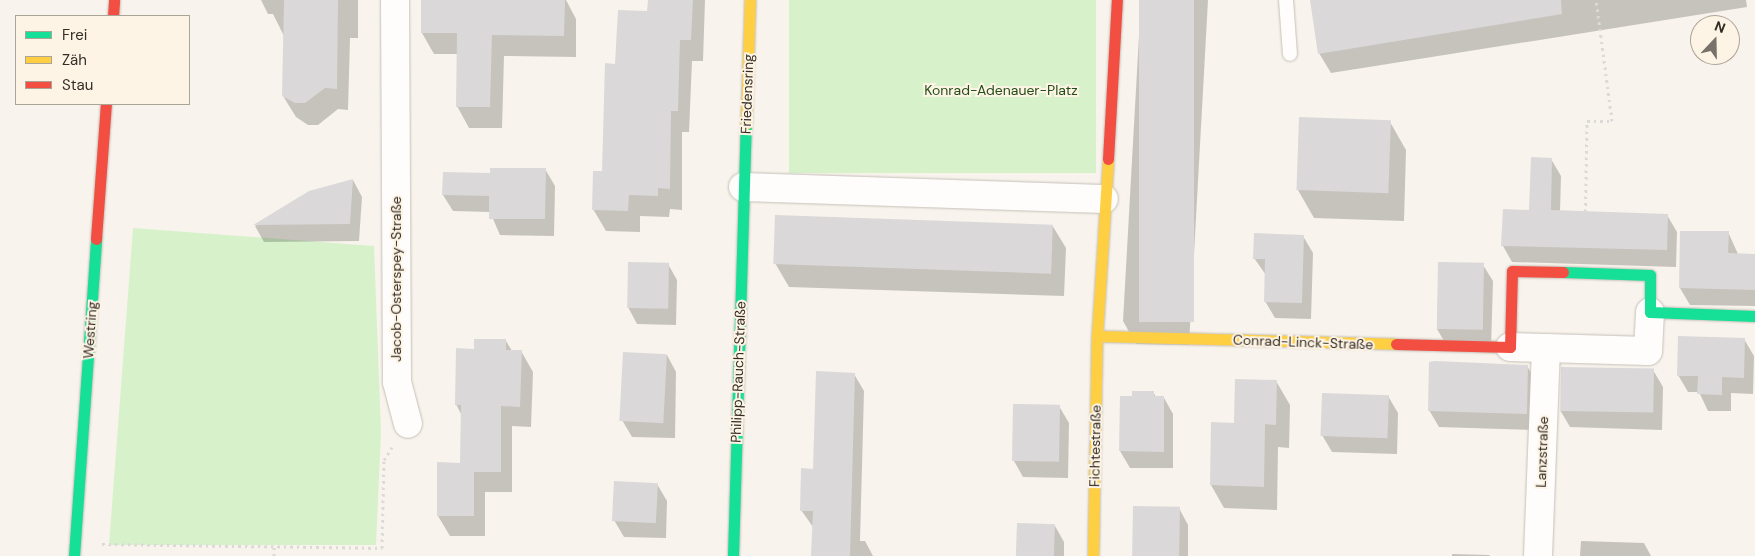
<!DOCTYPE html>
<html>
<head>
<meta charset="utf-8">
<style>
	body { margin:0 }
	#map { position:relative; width:1755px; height:556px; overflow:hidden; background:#f8f3ec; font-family:"DM Sans",sans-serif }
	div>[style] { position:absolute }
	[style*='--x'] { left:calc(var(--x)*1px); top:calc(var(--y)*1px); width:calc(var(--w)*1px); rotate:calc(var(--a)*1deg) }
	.green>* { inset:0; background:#d7f2cb; transform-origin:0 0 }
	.shadow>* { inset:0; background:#0003 }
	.building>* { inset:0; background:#dad8d9; transform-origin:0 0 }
	.path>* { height:3px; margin-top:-1.5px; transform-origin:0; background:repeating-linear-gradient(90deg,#dbdad8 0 2.5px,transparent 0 6.5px) }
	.roads { filter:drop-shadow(0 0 1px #c5c0b8) drop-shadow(0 0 1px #c5c0b8) }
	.lane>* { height:14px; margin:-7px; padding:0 7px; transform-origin:7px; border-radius:7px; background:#fefdfc }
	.street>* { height:28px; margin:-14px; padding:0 14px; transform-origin:14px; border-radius:14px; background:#fefdfc }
	.fast>* { height:11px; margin:-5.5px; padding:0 5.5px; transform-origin:5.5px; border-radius:5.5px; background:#16e098 }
	.slow>* { height:11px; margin:-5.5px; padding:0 5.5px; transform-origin:5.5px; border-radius:5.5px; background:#ffcf43 }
	.jam>* { height:11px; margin:-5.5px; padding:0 5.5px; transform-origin:5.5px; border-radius:5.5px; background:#f24e42 }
	span { translate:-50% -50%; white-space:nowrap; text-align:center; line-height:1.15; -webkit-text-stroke:4px #fef4e6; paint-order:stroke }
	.park-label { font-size:14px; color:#234e18 }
	.street-label { font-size:14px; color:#332d24 }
	.legend { position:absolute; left:15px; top:15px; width:175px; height:90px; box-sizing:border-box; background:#fef4e6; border:1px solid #ada498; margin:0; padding:6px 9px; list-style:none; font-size:15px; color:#332d24 }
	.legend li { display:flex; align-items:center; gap:10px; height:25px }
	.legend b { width:25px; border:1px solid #ada498 }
	.north { position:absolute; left:1690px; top:15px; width:50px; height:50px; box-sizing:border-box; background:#fef4e6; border:1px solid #ada498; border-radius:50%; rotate:21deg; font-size:14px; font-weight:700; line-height:20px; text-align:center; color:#332d24 }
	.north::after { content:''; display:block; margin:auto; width:18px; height:22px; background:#78726a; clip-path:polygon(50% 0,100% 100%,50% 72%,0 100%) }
</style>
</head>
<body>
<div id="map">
	<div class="green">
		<i style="left:789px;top:0;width:307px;height:173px"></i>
		<i style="clip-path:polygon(133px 228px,374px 246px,381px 432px,376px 545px,109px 545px)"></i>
	</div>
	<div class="shadow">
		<i style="clip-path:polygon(261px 0,358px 0,358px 38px,350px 38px,348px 110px,338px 109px,318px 125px,308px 125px,296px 117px,283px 96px,284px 36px,273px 14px,268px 14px)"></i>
		<i style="clip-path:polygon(423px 0,566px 0,576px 19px,576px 57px,504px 56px,502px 128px,469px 128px,457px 106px,458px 54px,434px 54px,422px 33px)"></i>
		<i style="clip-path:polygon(649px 0,705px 0,703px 61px,692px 61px,689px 132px,682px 132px,682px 210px,670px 209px,669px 217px,640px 216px,640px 232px,606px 231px,593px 209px,603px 173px,616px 65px,649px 12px)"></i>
		<i style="clip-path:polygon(1141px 0,1208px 0,1189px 345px,1136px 344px,1123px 321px)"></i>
		<i style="clip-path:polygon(1311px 0,1746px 0,1747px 7px,1331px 73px,1319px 53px)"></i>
		<i style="clip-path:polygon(1390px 122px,1406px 150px,1404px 221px,1314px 218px,1298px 190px)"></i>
		<i style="clip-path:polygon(1551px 159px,1561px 176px,1560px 212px,1667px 215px,1677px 232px,1676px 267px,1512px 262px,1503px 246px,1530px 211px)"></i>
		<i style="clip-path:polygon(545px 169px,555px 186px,554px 236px,500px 235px,490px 212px,453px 211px,443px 195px,491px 174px)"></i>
		<i style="clip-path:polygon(353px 180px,362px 197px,359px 241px,264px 242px,255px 226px,310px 192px)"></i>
		<i style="clip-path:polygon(1052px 225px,1066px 248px,1064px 296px,789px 287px,775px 263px)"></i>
		<i style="clip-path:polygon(1728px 232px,1738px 254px,1755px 255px,1755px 306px,1690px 305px,1680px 288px)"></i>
		<i style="clip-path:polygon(1303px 236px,1313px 253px,1311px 319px,1275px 318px,1265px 301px,1266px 275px,1254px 258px)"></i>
		<i style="clip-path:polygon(1439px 263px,1483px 265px,1493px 281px,1491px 347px,1447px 346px,1437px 329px)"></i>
		<i style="clip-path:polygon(668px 264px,677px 280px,676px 325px,637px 324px,628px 307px)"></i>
		<i style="clip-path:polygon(1744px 339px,1754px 356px,1753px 394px,1731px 393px,1731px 411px,1708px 411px,1699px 392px,1688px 392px,1678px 375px)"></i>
		<i style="clip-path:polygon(506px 341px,512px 351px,521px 351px,533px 372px,531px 427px,512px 426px,512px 492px,485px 492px,485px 536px,450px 536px,438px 516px,461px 464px,462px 416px,456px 404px,475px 350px)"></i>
		<i style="clip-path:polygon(667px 355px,676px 372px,675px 438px,632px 437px,622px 420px)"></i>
		<i style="clip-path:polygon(1527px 366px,1537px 383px,1536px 430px,1439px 427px,1429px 410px)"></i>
		<i style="clip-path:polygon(1653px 370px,1663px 387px,1662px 430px,1570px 427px,1560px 410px)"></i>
		<i style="clip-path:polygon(854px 374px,864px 391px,860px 541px,865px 541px,873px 556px,813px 556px,813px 527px,801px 510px,814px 470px)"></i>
		<i style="clip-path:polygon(1276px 381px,1290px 405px,1289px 448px,1278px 447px,1277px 510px,1224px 508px,1211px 485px,1213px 424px,1235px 424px)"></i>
		<i style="clip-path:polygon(1153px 392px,1156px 397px,1164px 398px,1173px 414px,1173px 468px,1130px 468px,1120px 451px,1133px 397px)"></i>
		<i style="clip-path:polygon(1388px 396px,1398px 413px,1397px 454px,1332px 452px,1322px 435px)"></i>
		<i style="clip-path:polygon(1059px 406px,1069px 423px,1068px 478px,1023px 477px,1014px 461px)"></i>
		<i style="clip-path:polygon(657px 484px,667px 501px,666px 538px,624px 537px,614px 520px)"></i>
		<i style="clip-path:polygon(1179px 508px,1188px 525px,1188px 556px,1138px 556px)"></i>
		<i style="clip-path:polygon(1055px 526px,1064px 542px,1064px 556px,1018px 556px)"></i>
		<i style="clip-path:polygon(1581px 541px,1644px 543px,1651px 556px,1580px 556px)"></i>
		<i style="clip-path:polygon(1452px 554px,1489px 555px,1490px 556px,1452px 556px)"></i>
	</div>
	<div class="building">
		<i style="clip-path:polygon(284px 0,338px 0,337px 89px,325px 88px,305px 103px,295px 103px,282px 96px)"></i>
		<i style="clip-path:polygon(421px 0,565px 0,564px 36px,492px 35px,490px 107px,456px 107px,457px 33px,421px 33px)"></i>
		<i style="clip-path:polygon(648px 0,693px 0,691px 40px,680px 40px,678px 111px,671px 111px,670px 189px,658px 188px,658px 196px,629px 195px,628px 211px,592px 210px,593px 171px,602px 171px,605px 63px,615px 64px,618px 10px,647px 11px)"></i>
		<i style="left:1139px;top:0;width:55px;height:322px"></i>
		<i style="clip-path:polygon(1310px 0,1561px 0,1562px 14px,1318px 54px)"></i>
		<i style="left:1299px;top:117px;width:92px;height:73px;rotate:2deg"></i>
		<i style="clip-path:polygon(1531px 157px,1552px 158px,1551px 210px,1668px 214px,1667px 250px,1501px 246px,1503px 209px,1529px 210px)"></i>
		<i style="clip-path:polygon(490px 168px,546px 168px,545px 219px,489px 219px,489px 196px,442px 195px,443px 172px,490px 173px)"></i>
		<i style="clip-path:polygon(353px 179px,350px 224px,253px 225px,309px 191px)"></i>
		<i style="left:775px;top:215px;width:278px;height:49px;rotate:2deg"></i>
		<i style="clip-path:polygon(1680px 231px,1729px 231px,1728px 253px,1755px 254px,1755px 290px,1679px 288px)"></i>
		<i style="clip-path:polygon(1254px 233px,1304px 235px,1302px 303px,1264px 302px,1265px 259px,1253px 259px)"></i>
		<i style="left:628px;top:262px;width:41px;height:46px;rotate:1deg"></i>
		<i style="left:1438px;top:262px;width:46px;height:67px;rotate:1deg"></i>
		<i style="clip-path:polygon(1678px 336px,1745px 338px,1744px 378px,1722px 377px,1722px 395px,1697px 394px,1698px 376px,1677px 376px)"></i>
		<i style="clip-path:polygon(474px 339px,506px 339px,506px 350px,522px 350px,520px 407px,501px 406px,501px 472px,474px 472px,474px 516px,437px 516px,437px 462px,460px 463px,461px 405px,455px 405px,456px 348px,474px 349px)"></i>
		<i style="left:623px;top:352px;width:44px;height:69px;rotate:3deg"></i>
		<i style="clip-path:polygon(1435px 361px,1528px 365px,1527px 414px,1428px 411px,1429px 362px)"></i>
		<i style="left:1561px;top:367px;width:93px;height:44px;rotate:1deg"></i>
		<i style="clip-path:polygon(816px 371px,855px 373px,850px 556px,811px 556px,813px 511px,800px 511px,801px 468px,813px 469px)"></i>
		<i style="clip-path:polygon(1235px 379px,1277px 380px,1276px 425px,1265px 424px,1264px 487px,1210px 485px,1211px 422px,1234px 423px)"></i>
		<i style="clip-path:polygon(1132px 391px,1154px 391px,1154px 396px,1164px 396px,1164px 452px,1119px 451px,1120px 396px,1132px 396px)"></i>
		<i style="left:1322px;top:393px;width:67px;height:43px;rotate:2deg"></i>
		<i style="left:1013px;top:404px;width:47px;height:57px;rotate:1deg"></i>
		<i style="left:614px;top:481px;width:44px;height:40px;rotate:3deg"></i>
		<i style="left:1133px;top:506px;width:47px;height:50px;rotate:1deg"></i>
		<i style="left:1017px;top:523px;width:38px;height:33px;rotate:2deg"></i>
	</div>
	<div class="path">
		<i style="--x:1585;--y:244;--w:123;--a:-89.1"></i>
		<i style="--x:1587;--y:121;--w:25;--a:0"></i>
		<i style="--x:1612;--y:121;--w:122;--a:-97.5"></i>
		<i style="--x:102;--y:544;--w:280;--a:0.8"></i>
		<i style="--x:382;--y:548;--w:88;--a:-88.7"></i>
		<i style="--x:384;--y:460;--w:15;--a:-58"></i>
		<i style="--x:274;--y:556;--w:10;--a:-90"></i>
	</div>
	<div class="roads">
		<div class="lane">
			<i style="--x:1286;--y:0;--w:54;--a:85.8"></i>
		</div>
		<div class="street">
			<i style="--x:395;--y:0;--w:382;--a:89.7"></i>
			<i style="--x:397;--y:382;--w:43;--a:75.3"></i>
			<i style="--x:743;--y:187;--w:361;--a:1.9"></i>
			<i style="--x:1510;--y:347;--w:138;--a:1.7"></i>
			<i style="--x:1648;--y:351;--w:39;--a:-87"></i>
			<i style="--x:1538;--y:556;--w:208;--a:-87.8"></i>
		</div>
		<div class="fast">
			<i style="--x:1563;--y:272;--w:87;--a:2"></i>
			<i style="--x:1650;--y:275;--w:37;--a:90"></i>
			<i style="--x:1650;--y:312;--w:105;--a:2.2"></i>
			<i style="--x:74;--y:556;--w:318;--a:-86"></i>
			<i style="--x:733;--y:556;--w:432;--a:-88.3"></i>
		</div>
		<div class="slow">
			<i style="--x:746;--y:124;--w:124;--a:-88.2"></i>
			<i style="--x:1097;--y:336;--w:299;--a:1.5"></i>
			<i style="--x:1093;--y:556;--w:220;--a:-89"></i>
			<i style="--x:1097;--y:336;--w:177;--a:-86.4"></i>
		</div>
		<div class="jam">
			<i style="--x:113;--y:16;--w:16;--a:-86"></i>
			<i style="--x:1108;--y:159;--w:159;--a:-86.8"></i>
			<i style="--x:96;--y:239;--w:135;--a:-85.8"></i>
			<i style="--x:1396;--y:344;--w:114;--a:1.5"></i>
			<i style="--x:1510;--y:347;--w:76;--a:-88.5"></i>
			<i style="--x:1512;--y:271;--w:51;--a:1.1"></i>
		</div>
	</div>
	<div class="park-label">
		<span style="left:1001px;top:90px">Konrad-Adenauer-Platz</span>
	</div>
	<div class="street-label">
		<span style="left:747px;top:94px;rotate:-88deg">Friedensring</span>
		<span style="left:396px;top:279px;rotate:-90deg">Jacob-Osterspey-Straße</span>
		<span style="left:90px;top:330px;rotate:-86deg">Westring</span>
		<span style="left:1303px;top:342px;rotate:2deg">Conrad-Linck-Straße</span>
		<span style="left:738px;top:372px;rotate:-88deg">Philipp-Rauch-Straße</span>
		<span style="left:1095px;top:446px;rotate:-89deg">Fichtestraße</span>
		<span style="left:1542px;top:452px;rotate:-88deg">Lanzstraße</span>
	</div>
	<ul class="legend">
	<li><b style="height:6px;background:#16e098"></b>Frei</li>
	<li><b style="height:6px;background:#ffcf43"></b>Zäh</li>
	<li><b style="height:6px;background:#f24e42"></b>Stau</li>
	</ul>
	<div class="north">N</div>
</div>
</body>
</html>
